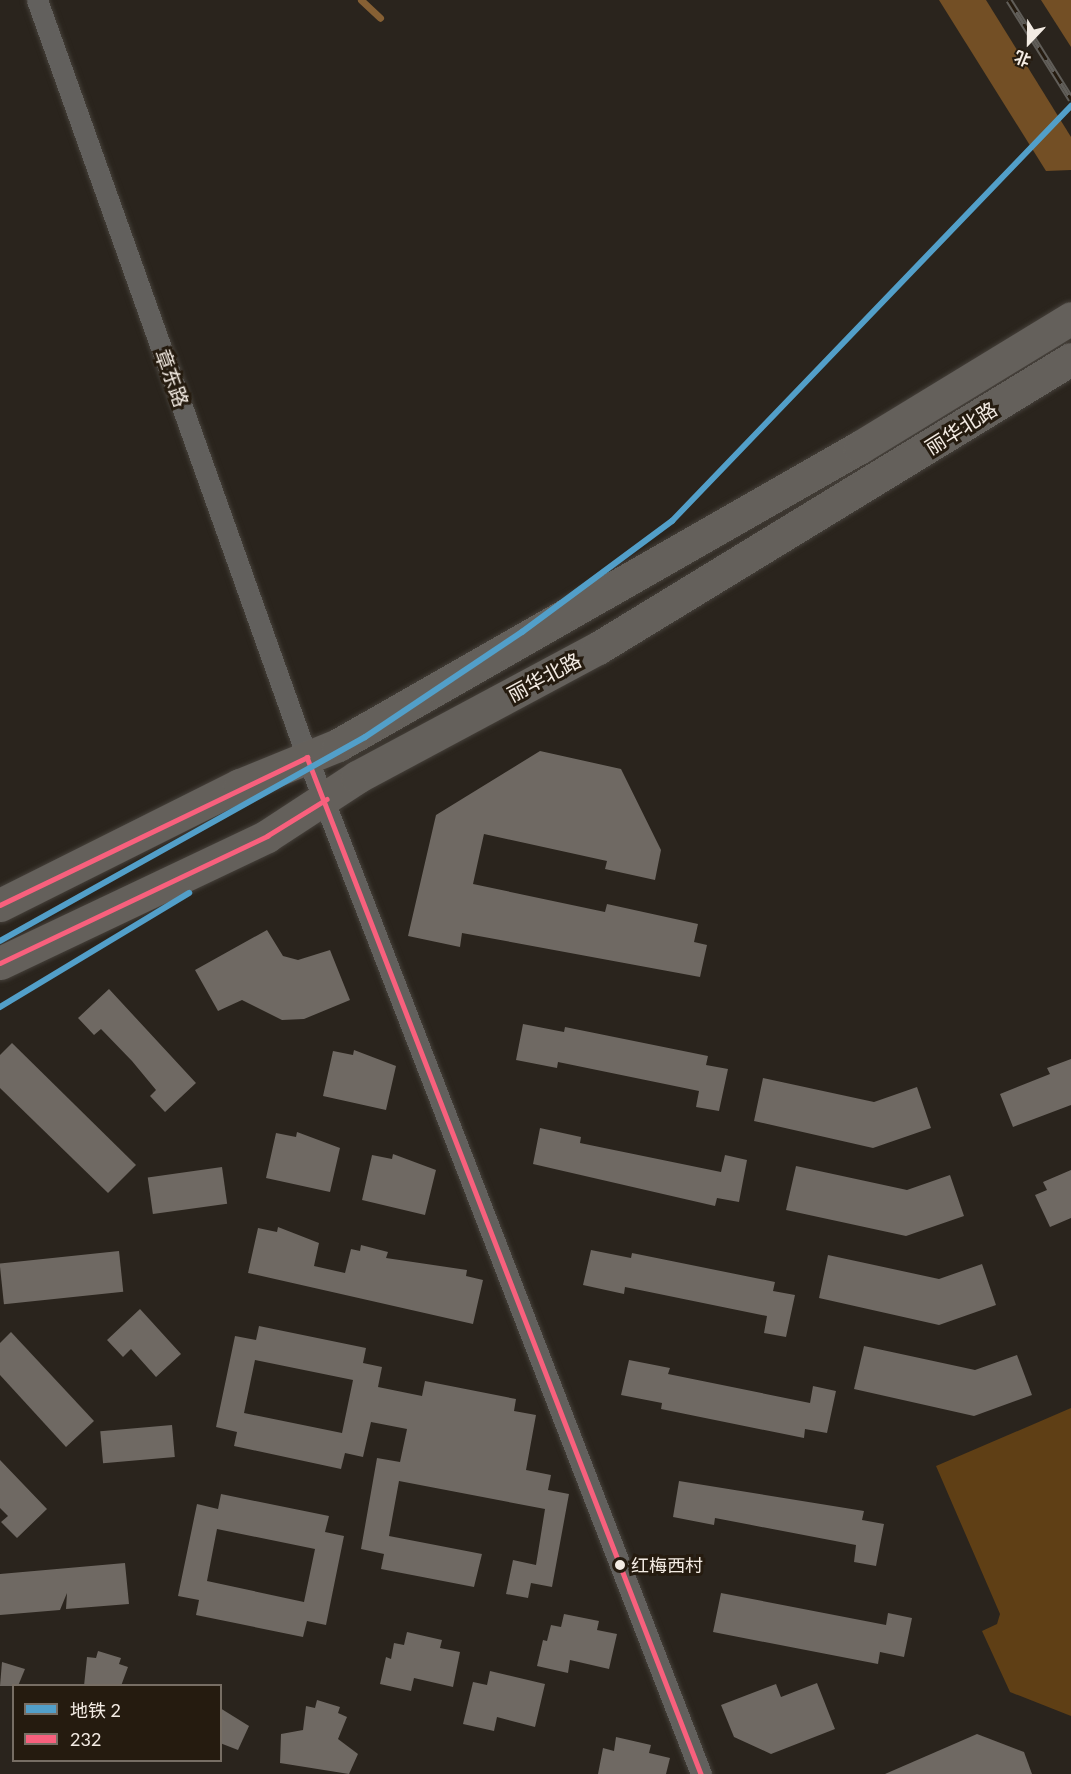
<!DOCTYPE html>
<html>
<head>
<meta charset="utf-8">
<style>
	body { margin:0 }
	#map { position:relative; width:1071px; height:1774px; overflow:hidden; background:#2a241d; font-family:Lato,"Noto Sans SC",sans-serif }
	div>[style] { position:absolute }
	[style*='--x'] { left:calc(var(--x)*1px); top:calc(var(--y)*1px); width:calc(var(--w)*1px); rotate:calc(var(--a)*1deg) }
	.green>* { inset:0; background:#5f3f15 }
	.forest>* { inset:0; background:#734f25 }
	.stream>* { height:7px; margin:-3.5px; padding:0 3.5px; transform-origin:3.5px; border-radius:3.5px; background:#866034 }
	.building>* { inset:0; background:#6f6963; transform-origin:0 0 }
	.roads { filter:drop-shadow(0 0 2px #45403a) drop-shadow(0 0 2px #45403a) }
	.minor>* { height:21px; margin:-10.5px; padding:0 10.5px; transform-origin:10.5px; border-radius:10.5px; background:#62605d }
	.primary>* { height:33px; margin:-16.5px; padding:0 16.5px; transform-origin:16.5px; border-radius:16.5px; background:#64605b }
	.rail>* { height:7px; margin-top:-3.5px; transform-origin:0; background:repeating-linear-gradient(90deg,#251b0f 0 14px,#615e59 0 28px); box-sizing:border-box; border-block:2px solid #615e59 }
	.bus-1>* { height:4.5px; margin:-2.25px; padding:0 2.25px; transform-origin:2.25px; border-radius:2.25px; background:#f8607d }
	.metro-1>* { height:6px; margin:-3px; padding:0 3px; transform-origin:3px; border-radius:3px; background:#529fc9 }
	.dots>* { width:16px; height:16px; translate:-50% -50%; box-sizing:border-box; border:3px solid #251b0f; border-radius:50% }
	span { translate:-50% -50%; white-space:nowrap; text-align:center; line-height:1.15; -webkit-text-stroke:6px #251b0f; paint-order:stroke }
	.bus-label { font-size:18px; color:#f3ebe3 }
	.left { translate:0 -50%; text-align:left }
	.street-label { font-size:20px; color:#f3ebe3 }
	.legend { position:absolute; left:12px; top:1684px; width:210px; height:78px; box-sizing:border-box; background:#251b0f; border:2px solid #776e64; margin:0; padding:8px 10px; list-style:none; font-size:18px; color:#f3ebe3 }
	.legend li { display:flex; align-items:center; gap:12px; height:30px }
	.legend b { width:30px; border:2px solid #776e64 }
	.north { position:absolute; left:999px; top:12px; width:60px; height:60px; -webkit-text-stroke:4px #251b0f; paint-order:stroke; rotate:202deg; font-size:16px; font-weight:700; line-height:24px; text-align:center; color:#f3ebe3 }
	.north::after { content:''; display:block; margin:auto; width:21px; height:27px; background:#f3ebe3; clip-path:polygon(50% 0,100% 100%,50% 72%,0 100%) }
</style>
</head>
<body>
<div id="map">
	<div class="green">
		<i style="clip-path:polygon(1071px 1408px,1071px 1716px,1010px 1692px,982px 1631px,997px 1624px,1000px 1614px,936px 1466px)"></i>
	</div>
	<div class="forest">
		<i style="clip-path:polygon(939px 0,986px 0,1071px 137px,1071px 170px,1046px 171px)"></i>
		<i style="clip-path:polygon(1041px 0,1071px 0,1071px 47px)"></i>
	</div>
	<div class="stream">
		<i style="--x:361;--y:0;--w:26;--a:43"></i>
	</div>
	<div class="building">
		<i style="clip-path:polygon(540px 751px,621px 769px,661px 850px,655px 880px,605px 869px,607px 861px,484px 834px,473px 884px,605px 912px,607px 904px,698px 924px,694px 942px,707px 945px,700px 977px,462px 933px,460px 947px,408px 936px,436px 815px)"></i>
		<i style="clip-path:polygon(267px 930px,283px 956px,298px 960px,330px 950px,350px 1000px,304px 1019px,282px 1020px,242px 1000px,218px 1011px,195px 970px)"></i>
		<i style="clip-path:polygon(109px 989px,196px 1083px,165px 1112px,150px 1096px,156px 1090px,132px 1061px,101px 1029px,94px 1035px,78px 1018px)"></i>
		<i style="clip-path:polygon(523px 1024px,564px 1032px,565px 1027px,708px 1056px,706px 1065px,728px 1069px,719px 1111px,696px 1107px,699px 1091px,558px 1062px,557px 1068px,516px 1060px)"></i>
		<i style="clip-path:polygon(12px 1043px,136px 1165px,108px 1193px,0 1088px,0 1055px)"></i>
		<i style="clip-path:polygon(354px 1050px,396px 1066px,386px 1110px,323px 1096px,333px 1051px,353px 1055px)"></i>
		<i style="clip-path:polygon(1071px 1059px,1071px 1105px,1013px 1127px,1000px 1094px,1050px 1074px,1047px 1068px)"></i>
		<i style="clip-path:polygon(763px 1078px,874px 1102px,917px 1087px,931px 1128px,873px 1148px,754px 1121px)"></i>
		<i style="clip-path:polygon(540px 1128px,581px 1137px,580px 1143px,721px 1172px,725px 1155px,747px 1160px,739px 1202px,717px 1198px,715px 1206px,533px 1164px)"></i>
		<i style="clip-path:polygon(297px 1132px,340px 1148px,330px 1192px,266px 1178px,276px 1133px,296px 1137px)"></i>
		<i style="clip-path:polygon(393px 1154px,436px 1170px,425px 1215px,362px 1200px,372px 1155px,392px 1159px)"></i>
		<i style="clip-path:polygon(796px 1166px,907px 1190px,950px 1175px,964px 1216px,906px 1236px,786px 1210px)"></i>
		<i style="left:222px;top:1167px;width:37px;height:75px;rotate:82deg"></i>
		<i style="clip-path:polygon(1071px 1170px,1071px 1218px,1050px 1227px,1035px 1195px,1047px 1190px,1043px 1182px)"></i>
		<i style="clip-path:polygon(278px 1227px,319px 1243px,314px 1266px,345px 1273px,351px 1249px,360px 1251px,361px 1245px,388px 1252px,386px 1258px,467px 1270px,466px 1276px,483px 1280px,473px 1324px,248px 1273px,258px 1228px,277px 1232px)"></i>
		<i style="clip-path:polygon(591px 1250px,631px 1258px,632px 1253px,775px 1282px,773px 1291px,795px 1295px,786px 1337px,764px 1333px,767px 1316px,625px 1287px,624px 1294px,583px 1285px)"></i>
		<i style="left:119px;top:1251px;width:41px;height:120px;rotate:84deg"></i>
		<i style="clip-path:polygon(828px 1255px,939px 1279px,982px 1264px,996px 1305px,939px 1325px,819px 1298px)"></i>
		<i style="clip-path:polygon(140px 1309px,181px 1354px,156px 1377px,131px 1349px,123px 1357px,107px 1340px)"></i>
		<i style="clip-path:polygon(evenodd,259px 1326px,366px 1348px,363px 1363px,382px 1367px,378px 1387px,422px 1396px,425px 1381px,516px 1399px,514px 1411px,536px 1415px,526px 1470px,551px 1475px,548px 1490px,569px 1494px,552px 1587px,531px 1583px,528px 1598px,506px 1594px,513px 1560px,536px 1565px,545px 1509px,399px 1481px,389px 1536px,482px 1554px,474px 1587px,381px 1569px,384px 1554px,361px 1549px,377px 1458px,400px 1462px,407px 1429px,371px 1422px,363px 1457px,345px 1453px,341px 1469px,234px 1446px,237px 1432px,216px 1427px,235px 1336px,256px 1340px,259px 1326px,255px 1360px,353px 1380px,342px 1433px,244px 1413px,255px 1360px)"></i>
		<i style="clip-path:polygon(11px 1332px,94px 1421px,66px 1447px,0 1375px,0 1343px)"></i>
		<i style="clip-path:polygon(864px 1346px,975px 1370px,1017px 1355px,1032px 1395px,974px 1416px,854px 1389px)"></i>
		<i style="clip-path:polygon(629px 1360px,670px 1368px,668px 1374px,810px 1403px,813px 1386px,836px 1391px,827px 1433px,805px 1429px,804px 1438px,661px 1409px,662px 1403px,621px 1395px)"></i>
		<i style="left:172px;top:1425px;width:32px;height:72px;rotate:85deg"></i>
		<i style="clip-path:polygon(0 1460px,47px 1509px,17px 1538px,1px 1522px,8px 1516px,0 1508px)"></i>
		<i style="clip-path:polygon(679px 1481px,864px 1511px,862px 1520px,884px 1524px,876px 1566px,854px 1562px,856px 1545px,715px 1518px,714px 1525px,673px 1517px)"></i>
		<i style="clip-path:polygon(evenodd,221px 1494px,329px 1516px,325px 1532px,344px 1536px,326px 1625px,307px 1621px,303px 1637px,196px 1615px,199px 1600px,178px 1596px,197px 1504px,218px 1509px,221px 1494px,217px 1529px,315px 1549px,304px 1602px,207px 1581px,217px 1529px)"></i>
		<i style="clip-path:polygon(125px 1563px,129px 1604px,66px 1609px,67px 1593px,60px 1610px,0 1615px,0 1574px)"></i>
		<i style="clip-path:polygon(721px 1593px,886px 1625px,888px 1613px,912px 1618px,904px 1657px,880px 1652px,878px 1664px,713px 1632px)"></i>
		<i style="clip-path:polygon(564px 1614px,599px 1621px,597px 1630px,617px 1634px,609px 1669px,570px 1660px,568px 1673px,537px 1666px,543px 1640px,547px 1641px,551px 1625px,561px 1627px)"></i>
		<i style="clip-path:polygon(407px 1632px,442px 1640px,440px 1648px,460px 1652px,453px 1687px,414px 1678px,411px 1691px,380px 1684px,386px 1657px,391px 1659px,394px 1643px,404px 1645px)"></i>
		<i style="clip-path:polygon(98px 1651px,121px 1658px,119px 1664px,128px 1667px,121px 1686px,84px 1686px,87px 1657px,96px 1658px)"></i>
		<i style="clip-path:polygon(2px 1662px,25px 1669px,18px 1686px,0 1686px)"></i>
		<i style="clip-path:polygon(490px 1671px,545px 1684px,535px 1727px,497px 1717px,494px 1731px,463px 1724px,473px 1682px,487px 1685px)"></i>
		<i style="clip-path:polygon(817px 1683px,835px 1729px,771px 1754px,734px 1737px,721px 1705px,776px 1684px,781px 1697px)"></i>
		<i style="clip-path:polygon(317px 1700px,340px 1707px,338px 1713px,347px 1717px,338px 1739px,358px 1754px,349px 1774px,280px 1763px,281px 1734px,303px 1730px,306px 1706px,315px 1708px)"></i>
		<i style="clip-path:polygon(220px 1708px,249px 1726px,238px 1750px,220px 1743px)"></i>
		<i style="clip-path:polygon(977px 1734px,1024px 1752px,1032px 1774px,885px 1774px)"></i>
		<i style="clip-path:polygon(616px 1737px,651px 1745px,649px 1753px,670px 1758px,666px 1774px,598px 1774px,603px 1748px,614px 1751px)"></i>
	</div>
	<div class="roads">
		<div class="minor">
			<i style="--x:37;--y:0;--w:804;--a:70.37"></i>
			<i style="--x:307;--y:757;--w:1091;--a:68.82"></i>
		</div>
		<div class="primary">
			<i style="--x:0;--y:905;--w:268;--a:-26.6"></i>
			<i style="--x:240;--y:785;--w:106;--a:-22.2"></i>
			<i style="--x:338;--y:745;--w:601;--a:-29.72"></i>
			<i style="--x:860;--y:447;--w:247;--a:-31.4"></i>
			<i style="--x:0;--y:963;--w:296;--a:-25.4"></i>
			<i style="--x:267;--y:836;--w:108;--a:-33.2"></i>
			<i style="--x:357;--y:777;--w:273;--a:-28.2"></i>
			<i style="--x:598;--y:648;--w:554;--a:-31.42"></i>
		</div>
	</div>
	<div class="rail">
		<i style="--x:1009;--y:0;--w:117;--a:57.9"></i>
	</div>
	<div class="bus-1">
		<i style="--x:0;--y:905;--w:341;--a:-25.7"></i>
		<i style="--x:307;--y:757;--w:1091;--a:68.82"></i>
		<i style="--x:0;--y:963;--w:296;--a:-25.4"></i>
		<i style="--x:267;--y:836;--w:70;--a:-31.7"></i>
	</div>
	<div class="metro-1">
		<i style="--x:0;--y:941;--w:418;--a:-29.2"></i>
		<i style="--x:365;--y:737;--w:189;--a:-33.8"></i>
		<i style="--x:522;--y:632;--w:187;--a:-36.5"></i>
		<i style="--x:672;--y:521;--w:576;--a:-46.13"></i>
		<i style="--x:0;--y:1007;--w:221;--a:-31.1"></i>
	</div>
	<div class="dots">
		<i style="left:620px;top:1565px;background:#f3ebe3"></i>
	</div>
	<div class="bus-label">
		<span class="left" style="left:631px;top:1565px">红梅西村</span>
	</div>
	<div class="street-label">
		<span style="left:172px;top:378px;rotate:70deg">章东路</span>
		<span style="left:961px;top:428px;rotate:-32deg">丽华北路</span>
		<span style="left:544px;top:677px;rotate:-28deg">丽华北路</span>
	</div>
	<ul class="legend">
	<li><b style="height:8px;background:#529fc9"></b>地铁 2</li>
	<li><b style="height:8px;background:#f8607d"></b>232</li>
	</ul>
	<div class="north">北</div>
</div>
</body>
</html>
